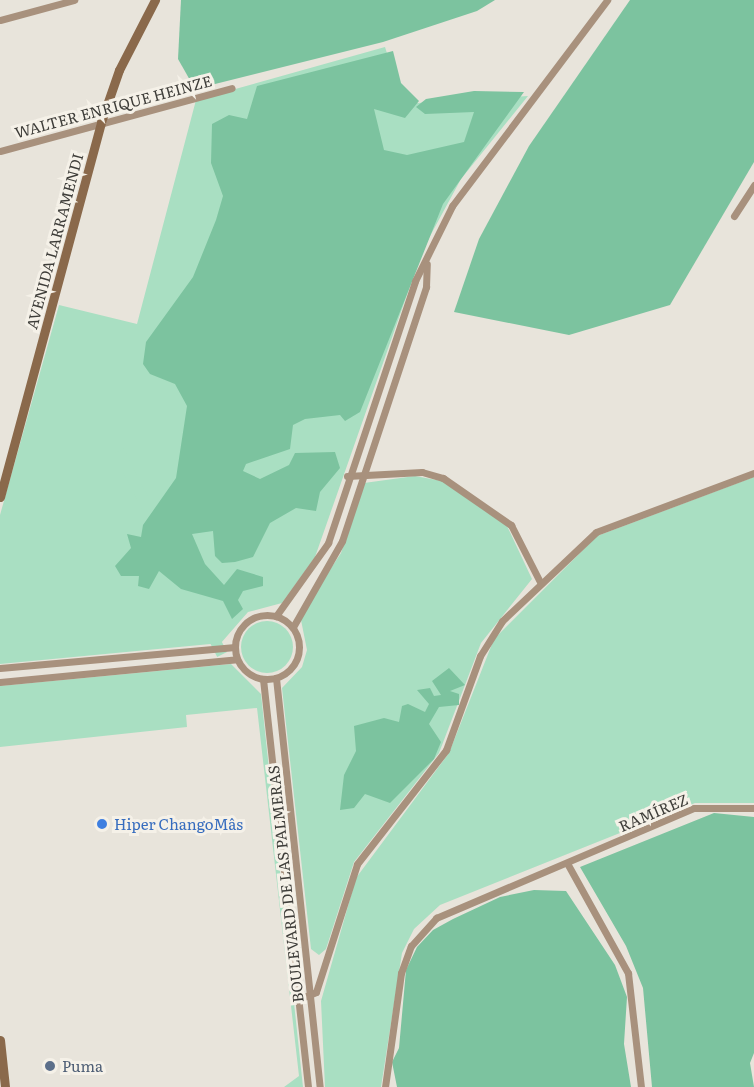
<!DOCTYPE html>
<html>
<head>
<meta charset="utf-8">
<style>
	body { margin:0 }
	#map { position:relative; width:754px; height:1087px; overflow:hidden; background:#e8e4db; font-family:Literata,serif }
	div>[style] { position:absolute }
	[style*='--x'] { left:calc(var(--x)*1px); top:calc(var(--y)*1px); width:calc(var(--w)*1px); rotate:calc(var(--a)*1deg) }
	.green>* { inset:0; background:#a9dfc2; transform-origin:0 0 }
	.round { border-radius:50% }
	.forest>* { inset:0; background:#7cc39f }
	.minor>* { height:7px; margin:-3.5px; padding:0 3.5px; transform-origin:3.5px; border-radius:3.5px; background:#a8917d }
	.minor>.ring { margin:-3.5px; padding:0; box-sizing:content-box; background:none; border:7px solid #a8917d; border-radius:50% }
	.secondary>* { height:9px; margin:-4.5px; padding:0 4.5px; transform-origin:4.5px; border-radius:4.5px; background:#8a694b }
	.dots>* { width:16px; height:16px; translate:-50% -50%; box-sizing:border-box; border:3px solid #f5f1e8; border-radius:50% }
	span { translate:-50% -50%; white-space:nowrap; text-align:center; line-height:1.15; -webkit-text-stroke:6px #f5f1e8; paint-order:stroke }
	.street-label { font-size:15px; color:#3e3d39 }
	.shop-label { font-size:15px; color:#366cbe }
	.left { translate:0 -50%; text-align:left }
	.service-label { font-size:15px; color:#4e5e75 }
</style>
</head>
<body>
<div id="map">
	<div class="green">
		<i style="clip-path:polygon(385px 47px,397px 85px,417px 103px,528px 96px,461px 179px,423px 249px,315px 557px,282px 603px,248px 612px,221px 643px,0 664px,0 515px,59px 305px,137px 324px,196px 100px)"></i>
		<i style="clip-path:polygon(415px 476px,442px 481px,507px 526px,532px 579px,481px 643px,439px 753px,354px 862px,326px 949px,319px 955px,311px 949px,282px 688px,302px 667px,307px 650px,300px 615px,341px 553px,364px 483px)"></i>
		<i style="clip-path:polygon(754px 477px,754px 803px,695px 803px,440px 905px,414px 929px,402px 953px,381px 1087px,325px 1087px,321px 1001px,356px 878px,449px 753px,494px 639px,597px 536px)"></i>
		<i class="round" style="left:241px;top:621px;width:52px;height:52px"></i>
		<i style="left:227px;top:652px;width:11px;height:228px;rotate:153deg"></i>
		<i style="clip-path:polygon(231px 664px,261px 694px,303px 1087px,284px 1087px,299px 1076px,257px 708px,186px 715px,187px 727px,0 747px,0 686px)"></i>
	</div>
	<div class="forest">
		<i style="clip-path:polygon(181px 0,495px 0,477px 11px,383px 42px,195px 89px,178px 59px)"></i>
		<i style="clip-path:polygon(630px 0,754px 0,754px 162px,670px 305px,569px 335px,454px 312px,479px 239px,529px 146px)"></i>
		<i style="clip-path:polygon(393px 51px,401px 83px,419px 101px,405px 118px,374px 109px,384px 150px,407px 155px,464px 142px,474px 112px,425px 114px,416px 107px,426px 99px,474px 91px,524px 92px,443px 204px,360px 412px,345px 421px,340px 415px,305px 419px,293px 425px,290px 449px,246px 464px,243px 471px,260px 479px,289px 465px,295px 453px,335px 452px,340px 468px,320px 492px,316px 511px,296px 508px,270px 523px,253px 557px,235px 562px,222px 563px,215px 556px,213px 531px,192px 534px,205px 564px,224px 585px,237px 569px,263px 577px,263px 586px,243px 591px,238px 600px,243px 609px,232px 619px,223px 601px,181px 589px,159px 571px,149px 589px,138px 586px,139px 576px,121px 576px,115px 566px,131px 548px,127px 534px,141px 537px,143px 525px,176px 478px,187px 406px,175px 384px,150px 374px,143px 364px,146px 342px,193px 277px,216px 220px,223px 196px,211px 163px,212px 124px,229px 115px,247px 119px,257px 86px)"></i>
		<i style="clip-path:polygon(449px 668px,465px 685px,450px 691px,459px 694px,459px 705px,439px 707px,429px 724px,441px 742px,434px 759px,390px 803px,365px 794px,354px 808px,340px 810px,344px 775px,356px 751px,354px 726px,384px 718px,399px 722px,402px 706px,408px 704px,425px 712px,429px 704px,417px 690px,430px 688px,434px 696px,441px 695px,432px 681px)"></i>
		<i style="clip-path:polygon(714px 813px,754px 817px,754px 1053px,750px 1063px,754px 1087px,652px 1087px,643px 988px,626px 946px,580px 867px)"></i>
		<i style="clip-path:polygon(534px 890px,566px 891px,615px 965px,627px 997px,624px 1044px,631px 1087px,397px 1087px,392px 1062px,399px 1048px,406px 970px,417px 947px,433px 930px,453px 919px,500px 897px)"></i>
	</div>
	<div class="minor">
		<i style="--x:0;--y:20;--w:77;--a:-15.1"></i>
		<i style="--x:0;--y:151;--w:240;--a:-15.2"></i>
		<i style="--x:734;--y:216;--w:37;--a:-57"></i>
		<i style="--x:347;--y:476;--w:75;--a:-3.1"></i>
		<i style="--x:422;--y:472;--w:22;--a:16"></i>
		<i style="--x:443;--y:478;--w:83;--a:34.7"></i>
		<i style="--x:511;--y:525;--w:64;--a:63"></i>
		<i class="ring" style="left:235px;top:615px;width:57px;height:57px"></i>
		<i style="--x:276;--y:616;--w:90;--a:-54.5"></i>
		<i style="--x:328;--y:543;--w:276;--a:-71.6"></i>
		<i style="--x:415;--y:281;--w:84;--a:-63.7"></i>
		<i style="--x:452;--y:206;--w:258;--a:-53"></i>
		<i style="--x:293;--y:627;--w:99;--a:-60.3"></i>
		<i style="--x:342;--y:541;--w:268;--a:-71.7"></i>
		<i style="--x:426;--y:287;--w:23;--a:-88"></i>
		<i style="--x:0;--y:668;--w:236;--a:-5.1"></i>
		<i style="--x:276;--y:678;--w:411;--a:83.9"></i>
		<i style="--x:263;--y:679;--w:410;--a:83.7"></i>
		<i style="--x:0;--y:682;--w:238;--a:-5.5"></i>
		<i style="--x:567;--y:863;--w:126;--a:61"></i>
		<i style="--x:628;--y:973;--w:115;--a:83.5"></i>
		<i style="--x:299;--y:999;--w:18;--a:-22"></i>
		<i style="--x:316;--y:992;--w:134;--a:-72.2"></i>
		<i style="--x:357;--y:864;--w:145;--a:-52"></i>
		<i style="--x:446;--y:750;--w:100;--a:-70.1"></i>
		<i style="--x:480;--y:656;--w:41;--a:-57.8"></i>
		<i style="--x:502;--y:621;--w:129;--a:-43.4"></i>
		<i style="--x:596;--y:532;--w:169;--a:-20.5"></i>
		<i style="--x:385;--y:1087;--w:115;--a:-82"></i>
		<i style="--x:401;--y:973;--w:29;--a:-70"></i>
		<i style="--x:411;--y:946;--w:38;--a:-48"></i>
		<i style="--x:436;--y:918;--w:280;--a:-23.1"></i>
		<i style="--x:694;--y:808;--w:60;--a:0"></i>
	</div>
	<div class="secondary">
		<i style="--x:0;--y:497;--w:388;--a:-74.9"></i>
		<i style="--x:101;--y:122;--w:55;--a:-70.9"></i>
		<i style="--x:119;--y:70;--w:79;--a:-62.8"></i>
		<i style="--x:0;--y:1040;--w:47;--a:83.9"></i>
	</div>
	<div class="dots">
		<i style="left:102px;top:824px;background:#3f7fe0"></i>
		<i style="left:50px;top:1066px;background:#5c6f8a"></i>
	</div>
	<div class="street-label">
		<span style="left:113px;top:106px;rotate:-15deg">WALTER ENRIQUE HEINZE</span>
		<span style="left:54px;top:241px;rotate:-75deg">AVENIDA LARRAMENDI</span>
		<span style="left:653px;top:812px;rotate:-23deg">RAMÍREZ</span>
		<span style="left:285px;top:884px;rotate:-96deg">BOULEVARD DE LAS PALMERAS</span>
	</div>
	<div class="shop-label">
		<span class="left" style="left:114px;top:824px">Hiper ChangoMâs</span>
	</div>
	<div class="service-label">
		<span class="left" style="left:62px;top:1066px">Puma</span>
	</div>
</div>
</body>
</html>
